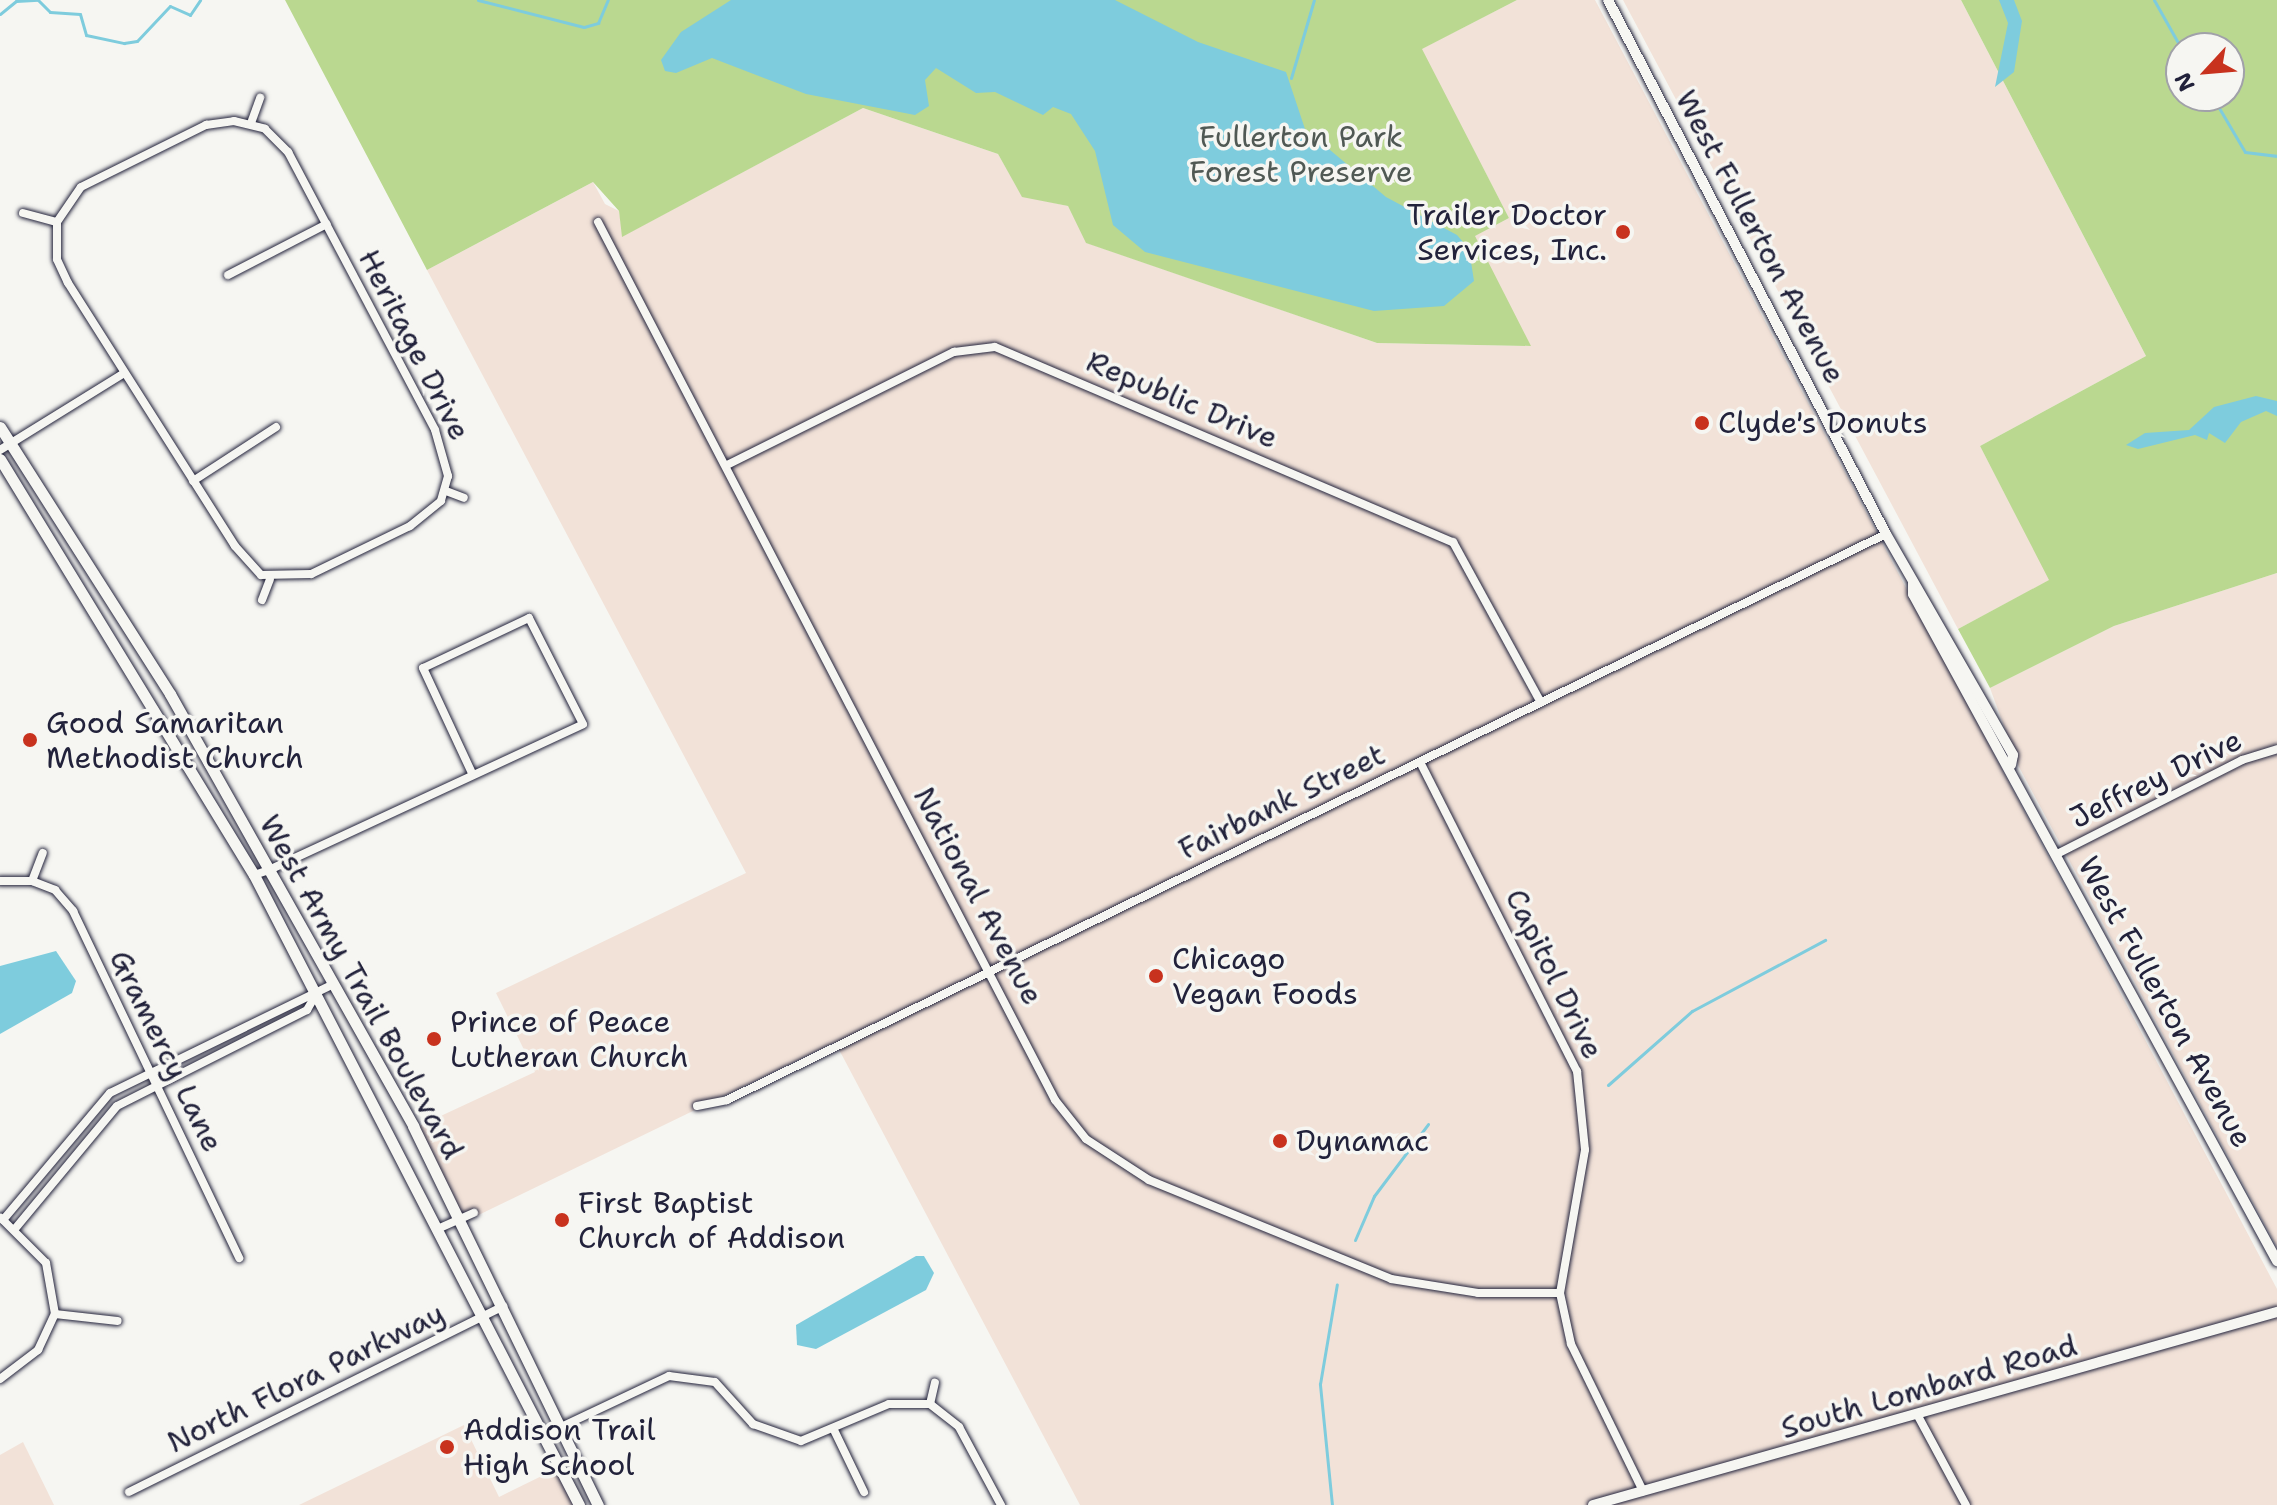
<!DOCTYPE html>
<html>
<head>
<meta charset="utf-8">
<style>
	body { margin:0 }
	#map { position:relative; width:2277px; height:1505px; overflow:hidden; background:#f6f6f2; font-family:"Shantell Sans",sans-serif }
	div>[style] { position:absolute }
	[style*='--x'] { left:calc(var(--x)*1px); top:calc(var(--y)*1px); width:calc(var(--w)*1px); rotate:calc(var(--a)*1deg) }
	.built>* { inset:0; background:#f2e2d8 }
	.green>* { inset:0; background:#bad890 }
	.water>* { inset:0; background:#7eccdd }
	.stream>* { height:3px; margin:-1.5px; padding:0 1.5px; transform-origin:1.5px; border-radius:1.5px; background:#7eccdd }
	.roads { filter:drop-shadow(0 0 2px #22223b) drop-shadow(0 0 2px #22223b) }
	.minor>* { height:8px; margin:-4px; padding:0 4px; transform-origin:4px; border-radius:4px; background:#f6f6f2 }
	.tertiary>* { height:10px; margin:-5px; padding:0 5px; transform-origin:5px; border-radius:5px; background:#f6f6f2 }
	.secondary>* { height:11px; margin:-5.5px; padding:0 5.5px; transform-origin:5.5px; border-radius:5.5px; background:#f6f6f2 }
	.dots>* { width:22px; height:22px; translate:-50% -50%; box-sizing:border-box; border:4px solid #f6f6f2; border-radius:50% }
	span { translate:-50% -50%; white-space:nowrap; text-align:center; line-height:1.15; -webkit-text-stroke:7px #f6f6f2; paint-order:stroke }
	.park-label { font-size:30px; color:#505954 }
	.poi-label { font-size:30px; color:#22223b }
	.right { translate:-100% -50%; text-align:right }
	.left { translate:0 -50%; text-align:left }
	.street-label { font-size:30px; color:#22223b }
	.north { position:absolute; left:2165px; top:32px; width:80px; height:80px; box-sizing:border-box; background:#f6f6f2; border:2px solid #a1a1a9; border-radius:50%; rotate:244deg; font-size:22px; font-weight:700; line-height:32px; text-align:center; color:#22223b }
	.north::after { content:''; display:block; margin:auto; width:28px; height:36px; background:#c8321e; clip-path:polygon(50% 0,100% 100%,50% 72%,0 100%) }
</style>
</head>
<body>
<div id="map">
	<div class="built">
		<i style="clip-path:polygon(1517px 0,1595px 0,2277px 1289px,2277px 1505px,1080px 1505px,835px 1042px,464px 1222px,417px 1127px,535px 1072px,496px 993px,746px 873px,427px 270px,593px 182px,605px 204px,619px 211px,623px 236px,863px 108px,998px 154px,1022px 196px,1068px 206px,1087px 243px,1377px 343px,1530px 346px,1474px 236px,1509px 218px,1421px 49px)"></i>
		<i style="clip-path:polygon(1623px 0,1961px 0,2146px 356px,1980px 446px,2050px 580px,1958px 629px)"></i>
		<i style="clip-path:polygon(2277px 573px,2277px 1247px,2019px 767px,1990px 688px,2114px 626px)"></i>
		<i style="clip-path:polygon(464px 1425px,499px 1497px,556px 1469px,574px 1505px,299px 1505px)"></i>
		<i style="clip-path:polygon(23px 1442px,54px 1505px,0 1505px,0 1455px)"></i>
	</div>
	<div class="green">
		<i style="clip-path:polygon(285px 0,1517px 0,1422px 49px,1509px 218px,1475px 236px,1531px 346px,1377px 343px,1086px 243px,1068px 206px,1022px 197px,998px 154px,863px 108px,622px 237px,619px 211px,593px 182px,427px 270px)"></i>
		<i style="clip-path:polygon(evenodd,1961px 0,2277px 0,2277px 573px,2114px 626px,1990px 688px,1958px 629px,2049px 580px,1980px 446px,2146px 356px,1961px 0,2181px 48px,2229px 48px,2229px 96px,2181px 96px,2181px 48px)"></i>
	</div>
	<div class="water">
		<i style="clip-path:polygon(731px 0,1115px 0,1198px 42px,1286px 72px,1305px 129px,1386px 197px,1457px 235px,1469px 249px,1474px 281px,1444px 306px,1374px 311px,1145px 252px,1113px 225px,1095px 151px,1071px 114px,1053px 107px,1043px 115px,995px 92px,976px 93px,936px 68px,925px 80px,929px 106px,915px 115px,806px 94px,712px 58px,676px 73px,665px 71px,661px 60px,681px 32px)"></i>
		<i style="clip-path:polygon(1999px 0,2014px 0,2022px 21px,2014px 72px,1995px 87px,2008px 23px)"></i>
		<i style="clip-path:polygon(2256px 396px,2277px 401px,2277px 416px,2266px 411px,2241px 422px,2225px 443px,2209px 433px,2207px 440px,2195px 435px,2138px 449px,2126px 445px,2145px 433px,2189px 430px,2214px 407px)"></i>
		<i style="clip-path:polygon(56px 951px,76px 981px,72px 993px,0 1034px,0 966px)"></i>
		<i style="clip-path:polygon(916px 1256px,924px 1256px,934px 1273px,926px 1290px,816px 1349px,797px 1345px,796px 1325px)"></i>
	</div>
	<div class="stream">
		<i style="--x:478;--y:0;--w:109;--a:14.3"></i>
		<i style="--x:584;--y:27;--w:15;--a:-16"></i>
		<i style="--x:598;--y:23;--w:25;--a:-67"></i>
		<i style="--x:2154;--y:0;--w:55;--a:60.6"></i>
		<i style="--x:0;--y:14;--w:21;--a:-39"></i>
		<i style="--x:16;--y:1;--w:22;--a:-3"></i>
		<i style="--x:38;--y:0;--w:17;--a:45"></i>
		<i style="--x:50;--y:12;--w:30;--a:4"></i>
		<i style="--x:80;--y:14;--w:22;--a:74"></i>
		<i style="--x:86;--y:35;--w:39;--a:12"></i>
		<i style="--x:124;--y:43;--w:13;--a:-9"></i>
		<i style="--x:137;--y:41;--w:48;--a:-46.7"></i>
		<i style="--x:170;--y:6;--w:22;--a:24"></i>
		<i style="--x:190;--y:15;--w:18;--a:-56"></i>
		<i style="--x:1291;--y:78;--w:81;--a:-73.6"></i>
		<i style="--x:2212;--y:96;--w:65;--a:59.5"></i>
		<i style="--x:2245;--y:152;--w:32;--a:7"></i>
		<i style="--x:1608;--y:1085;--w:112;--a:-41.4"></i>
		<i style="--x:1692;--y:1011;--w:151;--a:-28.1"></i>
		<i style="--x:1355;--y:1240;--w:48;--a:-66.6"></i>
		<i style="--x:1374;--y:1196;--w:90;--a:-53.1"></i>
		<i style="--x:1332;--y:1505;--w:122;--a:-95.7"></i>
		<i style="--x:1320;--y:1384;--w:101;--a:-80.4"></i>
	</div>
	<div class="roads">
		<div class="minor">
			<i style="--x:251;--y:123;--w:27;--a:-70"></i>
			<i style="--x:23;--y:213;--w:35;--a:15"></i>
			<i style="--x:57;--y:222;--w:42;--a:-55.6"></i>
			<i style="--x:81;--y:187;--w:140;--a:-26.4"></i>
			<i style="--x:206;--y:125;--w:28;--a:-8"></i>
			<i style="--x:234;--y:121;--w:32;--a:14"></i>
			<i style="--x:265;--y:129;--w:33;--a:45"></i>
			<i style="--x:288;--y:152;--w:314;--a:62.1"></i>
			<i style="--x:435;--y:430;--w:48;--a:74.2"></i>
			<i style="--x:448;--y:476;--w:26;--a:106"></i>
			<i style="--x:441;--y:501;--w:40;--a:141"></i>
			<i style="--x:410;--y:526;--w:110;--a:154.1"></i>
			<i style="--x:311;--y:574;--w:50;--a:178.9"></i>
			<i style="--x:261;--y:575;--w:39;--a:-132"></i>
			<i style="--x:235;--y:546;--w:312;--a:-122.4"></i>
			<i style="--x:68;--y:283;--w:26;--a:-115"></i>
			<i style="--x:57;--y:259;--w:37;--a:-90"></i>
			<i style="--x:598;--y:222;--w:990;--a:62.5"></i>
			<i style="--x:1055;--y:1100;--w:50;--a:51.5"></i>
			<i style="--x:1086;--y:1139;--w:75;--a:33.1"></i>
			<i style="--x:1149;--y:1180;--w:261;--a:22.2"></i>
			<i style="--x:1391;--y:1279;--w:88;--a:9.1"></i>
			<i style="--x:1478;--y:1293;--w:82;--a:0"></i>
			<i style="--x:228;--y:275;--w:111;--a:-27.3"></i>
			<i style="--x:0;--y:450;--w:146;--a:-31.8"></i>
			<i style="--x:727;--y:465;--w:254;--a:-26.5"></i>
			<i style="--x:954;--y:352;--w:41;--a:-7"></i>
			<i style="--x:995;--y:347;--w:498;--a:23.1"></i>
			<i style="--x:1453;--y:542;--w:183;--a:61.3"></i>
			<i style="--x:193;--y:481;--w:99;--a:-33"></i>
			<i style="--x:446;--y:491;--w:19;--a:21"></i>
			<i style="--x:262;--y:600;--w:22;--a:-69"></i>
			<i style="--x:1420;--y:762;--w:347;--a:63.1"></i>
			<i style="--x:1577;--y:1071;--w:79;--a:84.2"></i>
			<i style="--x:1585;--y:1150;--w:145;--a:99.9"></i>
			<i style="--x:1560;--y:1293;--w:52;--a:77.8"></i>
			<i style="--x:1571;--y:1344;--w:164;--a:63.9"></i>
			<i style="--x:2057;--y:854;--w:208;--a:-26.9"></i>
			<i style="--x:2242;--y:760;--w:37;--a:-17"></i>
			<i style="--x:254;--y:875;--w:16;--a:-18"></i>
			<i style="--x:269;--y:870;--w:346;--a:-24.9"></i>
			<i style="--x:583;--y:724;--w:119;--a:-117"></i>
			<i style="--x:529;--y:618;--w:117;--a:154.7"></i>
			<i style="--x:423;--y:668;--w:118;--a:65"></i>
			<i style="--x:0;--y:881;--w:32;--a:0"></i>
			<i style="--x:32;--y:881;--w:25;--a:21"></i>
			<i style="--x:55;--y:890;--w:28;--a:49"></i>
			<i style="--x:73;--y:911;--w:385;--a:64.4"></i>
			<i style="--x:32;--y:881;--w:30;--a:-69"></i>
			<i style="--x:697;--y:1106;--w:31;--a:-11"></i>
			<i style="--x:727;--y:1100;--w:1290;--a:-26.03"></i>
			<i style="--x:3;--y:1220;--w:166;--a:-49.9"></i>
			<i style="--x:110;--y:1093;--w:248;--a:-26"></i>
			<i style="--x:442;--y:1227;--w:35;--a:-24"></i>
			<i style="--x:14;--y:1230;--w:161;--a:-50.3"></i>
			<i style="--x:117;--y:1106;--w:213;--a:-26.8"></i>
			<i style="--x:307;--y:1010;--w:20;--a:-60"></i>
			<i style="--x:55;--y:1314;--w:63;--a:6.3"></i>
			<i style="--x:0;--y:1379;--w:48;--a:-37.3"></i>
			<i style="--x:38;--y:1350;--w:40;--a:-65"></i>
			<i style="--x:55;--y:1314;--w:52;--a:-100"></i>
			<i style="--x:46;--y:1263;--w:64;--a:-135"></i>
			<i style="--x:930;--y:1404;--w:37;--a:38"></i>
			<i style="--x:959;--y:1427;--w:89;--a:61.7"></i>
			<i style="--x:1918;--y:1416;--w:101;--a:61.7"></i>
			<i style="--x:834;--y:1430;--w:69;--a:64.2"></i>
			<i style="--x:544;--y:1435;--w:138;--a:-25.3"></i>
			<i style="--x:669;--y:1376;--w:46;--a:7.4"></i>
			<i style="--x:715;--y:1382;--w:57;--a:47.9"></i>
			<i style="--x:753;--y:1424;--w:51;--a:19.5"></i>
			<i style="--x:801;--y:1441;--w:95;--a:-22.8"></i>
			<i style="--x:889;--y:1404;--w:41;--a:0"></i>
			<i style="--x:930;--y:1404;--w:22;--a:-77"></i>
			<i style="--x:129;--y:1492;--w:418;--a:-26.4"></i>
		</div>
		<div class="tertiary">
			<i style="--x:1608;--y:0;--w:602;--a:62.5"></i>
			<i style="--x:1886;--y:534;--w:255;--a:60.1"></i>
			<i style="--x:2013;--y:755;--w:10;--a:101"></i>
			<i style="--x:1913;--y:582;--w:12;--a:90"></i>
			<i style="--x:1913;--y:594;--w:760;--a:61.38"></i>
			<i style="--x:1593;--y:1505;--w:711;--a:-15.76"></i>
		</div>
		<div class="secondary">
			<i style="--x:0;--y:427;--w:317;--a:57.5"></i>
			<i style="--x:170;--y:694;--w:496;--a:60.6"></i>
			<i style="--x:413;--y:1126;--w:422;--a:64"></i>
			<i style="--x:0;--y:459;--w:487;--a:58.6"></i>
			<i style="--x:254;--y:875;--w:709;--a:62.71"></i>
		</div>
	</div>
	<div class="dots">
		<i style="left:1623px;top:232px;background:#c8321e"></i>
		<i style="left:1702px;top:423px;background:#c8321e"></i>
		<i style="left:30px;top:740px;background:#c8321e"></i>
		<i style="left:1156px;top:976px;background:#c8321e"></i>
		<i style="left:434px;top:1039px;background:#c8321e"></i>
		<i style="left:1280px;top:1141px;background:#c8321e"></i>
		<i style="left:562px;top:1220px;background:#c8321e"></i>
		<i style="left:447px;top:1447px;background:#c8321e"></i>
	</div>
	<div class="park-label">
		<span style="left:1301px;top:154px">Fullerton Park<br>Forest Preserve</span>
	</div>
	<div class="poi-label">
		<span class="right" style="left:1607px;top:232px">Trailer Doctor<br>Services, Inc.</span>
		<span class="left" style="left:1718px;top:423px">Clyde's Donuts</span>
		<span class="left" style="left:46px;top:740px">Good Samaritan<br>Methodist Church</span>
		<span class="left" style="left:1172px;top:976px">Chicago<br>Vegan Foods</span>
		<span class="left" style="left:450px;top:1039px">Prince of Peace<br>Lutheran Church</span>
		<span class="left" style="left:1296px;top:1141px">Dynamac</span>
		<span class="left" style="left:578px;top:1220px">First Baptist<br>Church of Addison</span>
		<span class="left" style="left:463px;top:1447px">Addison Trail<br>High School</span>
	</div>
	<div class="street-label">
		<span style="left:1760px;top:237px;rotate:62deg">West Fullerton Avenue</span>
		<span style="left:414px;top:345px;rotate:63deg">Heritage Drive</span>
		<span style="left:1182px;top:400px;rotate:23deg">Republic Drive</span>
		<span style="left:2156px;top:779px;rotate:-26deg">Jeffrey Drive</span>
		<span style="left:1282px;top:802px;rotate:-26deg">Fairbank Street</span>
		<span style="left:978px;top:896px;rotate:62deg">National Avenue</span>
		<span style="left:1554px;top:974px;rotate:64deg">Capitol Drive</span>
		<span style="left:361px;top:987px;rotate:61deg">West Army Trail Boulevard</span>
		<span style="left:2165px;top:1002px;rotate:61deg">West Fullerton Avenue</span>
		<span style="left:166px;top:1051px;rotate:64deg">Gramercy Lane</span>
		<span style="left:306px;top:1378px;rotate:-26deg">North Flora Parkway</span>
		<span style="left:1929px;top:1387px;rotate:-16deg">South Lombard Road</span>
	</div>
	<div class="north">N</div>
</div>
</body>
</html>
